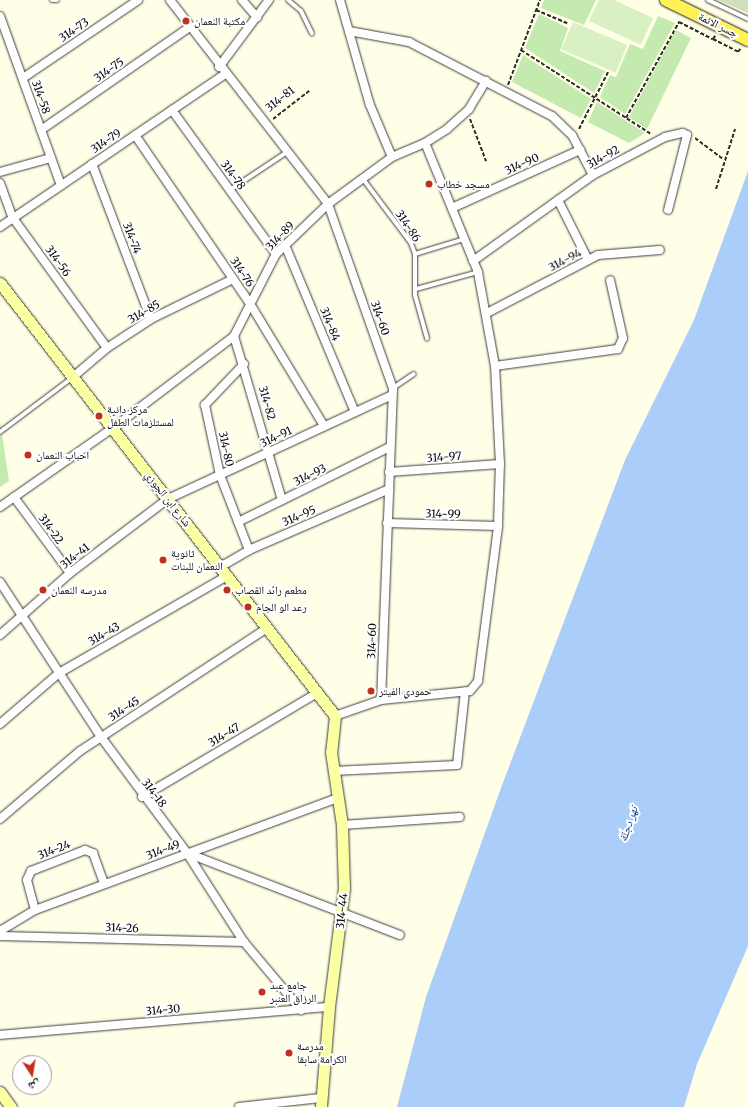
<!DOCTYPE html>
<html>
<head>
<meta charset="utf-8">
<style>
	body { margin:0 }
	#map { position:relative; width:748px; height:1107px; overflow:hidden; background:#fffee7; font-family:Merriweather,"Noto Naskh Arabic",serif }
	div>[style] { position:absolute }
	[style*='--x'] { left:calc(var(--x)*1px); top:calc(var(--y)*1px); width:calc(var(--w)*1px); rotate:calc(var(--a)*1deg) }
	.green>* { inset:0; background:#c5eab0 }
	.cemetery>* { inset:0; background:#cde0b9 }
	.pitch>* { inset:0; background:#d9f1c2; transform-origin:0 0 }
	.water>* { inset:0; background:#aacef9 }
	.path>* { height:2px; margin-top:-1px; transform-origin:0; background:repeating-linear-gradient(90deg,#2c2c2c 0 4px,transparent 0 6px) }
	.roads { filter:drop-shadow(0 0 1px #3d3d3d) drop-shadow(0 0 1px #3d3d3d) }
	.lane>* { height:4px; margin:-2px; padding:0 2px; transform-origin:2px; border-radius:2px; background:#fff }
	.street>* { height:8px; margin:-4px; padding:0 4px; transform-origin:4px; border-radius:4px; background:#fff }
	.secondary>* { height:11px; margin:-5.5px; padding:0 5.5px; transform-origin:5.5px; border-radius:5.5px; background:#faffa2 }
	.bridges { filter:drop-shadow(0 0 1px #1b1b1b) drop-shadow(0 0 1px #1b1b1b) }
	.primary-bridge>* { height:12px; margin:-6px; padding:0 6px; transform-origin:6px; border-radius:6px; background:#fff257 }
	.dots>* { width:11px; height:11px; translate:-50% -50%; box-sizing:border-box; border:2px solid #fff; border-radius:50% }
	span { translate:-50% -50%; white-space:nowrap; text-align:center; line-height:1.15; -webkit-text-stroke:4px #fff; paint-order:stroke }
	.poi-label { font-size:11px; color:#0a0a0a }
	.left { translate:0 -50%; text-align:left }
	.street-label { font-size:11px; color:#0a0a0a }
	.water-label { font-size:12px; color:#1049a0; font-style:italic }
	.north { position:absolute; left:12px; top:1055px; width:40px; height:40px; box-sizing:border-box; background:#fff; border:1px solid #9d9d9d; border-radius:50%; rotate:168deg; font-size:11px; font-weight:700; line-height:16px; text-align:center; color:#0a0a0a }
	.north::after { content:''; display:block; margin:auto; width:14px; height:18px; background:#bf301d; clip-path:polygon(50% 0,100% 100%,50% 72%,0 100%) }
</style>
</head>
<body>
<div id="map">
	<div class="green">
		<i style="clip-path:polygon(544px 0,596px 0,584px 25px,541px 8px)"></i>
		<i style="clip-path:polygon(539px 14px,568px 28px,560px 51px,605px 71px,594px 93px,525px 48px)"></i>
		<i style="clip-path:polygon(658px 16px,675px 23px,625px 114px,600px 97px,610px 75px,616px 77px,630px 44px,643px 49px)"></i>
		<i style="clip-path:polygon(676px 30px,691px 38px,647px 129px,629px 117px)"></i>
		<i style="clip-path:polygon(523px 55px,591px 99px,581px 118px,512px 82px)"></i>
		<i style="clip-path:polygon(597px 102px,645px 133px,629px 143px,588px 122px)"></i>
		<i style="clip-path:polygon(0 421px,9px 481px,0 487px)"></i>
	</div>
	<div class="cemetery">
		<i style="clip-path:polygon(719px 0,748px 0,748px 13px)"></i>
	</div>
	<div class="pitch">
		<i style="clip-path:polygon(599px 0,614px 0,653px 18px,641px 45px,589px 21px)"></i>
		<i style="left:573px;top:22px;width:59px;height:30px;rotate:23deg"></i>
	</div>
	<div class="water">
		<i style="clip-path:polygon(748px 171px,748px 946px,697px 1064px,684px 1107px,397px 1107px,426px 997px,501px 788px,625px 460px,694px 320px)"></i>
	</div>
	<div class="path">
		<i style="--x:536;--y:10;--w:34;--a:23"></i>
		<i style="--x:713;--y:39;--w:28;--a:27"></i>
		<i style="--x:738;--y:52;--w:5;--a:-53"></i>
		<i style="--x:521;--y:50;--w:155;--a:32.9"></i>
		<i style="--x:508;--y:85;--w:91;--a:-69.4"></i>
		<i style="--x:626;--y:118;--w:110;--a:-61.1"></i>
		<i style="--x:679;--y:22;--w:38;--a:27"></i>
		<i style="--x:713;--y:39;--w:4;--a:-56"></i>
		<i style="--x:273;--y:119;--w:46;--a:-37.9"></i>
		<i style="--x:470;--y:119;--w:45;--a:69.1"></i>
		<i style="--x:579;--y:129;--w:64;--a:-63"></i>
		<i style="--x:695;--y:138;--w:35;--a:37"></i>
		<i style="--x:716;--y:189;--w:63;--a:-72.4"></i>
	</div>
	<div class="roads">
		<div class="lane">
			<i style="--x:52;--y:0;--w:5;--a:0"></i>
			<i style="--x:288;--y:0;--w:17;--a:40"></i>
			<i style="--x:301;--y:11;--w:25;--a:64"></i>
			<i style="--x:708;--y:0;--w:44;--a:25.4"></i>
			<i style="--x:363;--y:179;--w:80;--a:53.1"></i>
			<i style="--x:411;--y:243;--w:12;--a:70"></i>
			<i style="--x:415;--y:254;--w:41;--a:90"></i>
			<i style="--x:415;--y:295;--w:45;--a:74.4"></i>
			<i style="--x:230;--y:190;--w:69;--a:-33.7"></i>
			<i style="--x:415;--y:254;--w:51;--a:-17"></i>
			<i style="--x:416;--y:289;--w:64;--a:-15.3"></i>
			<i style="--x:393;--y:388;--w:25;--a:-34"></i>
			<i style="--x:0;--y:432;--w:90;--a:-36.9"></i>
		</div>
		<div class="street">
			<i style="--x:170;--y:0;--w:258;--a:52.2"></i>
			<i style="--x:328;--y:204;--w:196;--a:70.6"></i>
			<i style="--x:393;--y:389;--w:311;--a:92.2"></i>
			<i style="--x:242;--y:0;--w:23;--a:49"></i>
			<i style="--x:340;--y:0;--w:109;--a:74.1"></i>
			<i style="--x:370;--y:105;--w:56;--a:67.1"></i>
			<i style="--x:0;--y:16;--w:180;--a:70.2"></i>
			<i style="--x:349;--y:31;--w:61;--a:10.4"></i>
			<i style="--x:409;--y:42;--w:161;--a:27.4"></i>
			<i style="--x:552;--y:116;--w:28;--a:44"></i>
			<i style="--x:572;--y:135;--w:45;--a:62.3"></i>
			<i style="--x:219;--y:67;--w:84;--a:-53.3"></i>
			<i style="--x:23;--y:78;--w:139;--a:-34.1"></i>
			<i style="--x:172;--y:110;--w:178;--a:54.2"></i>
			<i style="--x:41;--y:130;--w:181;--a:-34.7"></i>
			<i style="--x:135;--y:135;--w:202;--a:55.7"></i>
			<i style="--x:249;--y:302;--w:145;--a:58.8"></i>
			<i style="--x:92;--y:164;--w:166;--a:69.2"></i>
			<i style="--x:0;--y:172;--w:53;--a:-15.4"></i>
			<i style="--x:0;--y:183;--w:37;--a:70"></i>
			<i style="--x:13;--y:218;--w:160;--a:54.1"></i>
			<i style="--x:558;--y:200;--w:67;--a:63.4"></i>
			<i style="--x:452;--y:208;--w:141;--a:-24.4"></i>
			<i style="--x:0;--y:227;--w:272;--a:-34.2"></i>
			<i style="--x:285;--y:245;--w:181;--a:67.3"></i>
			<i style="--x:473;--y:261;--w:148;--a:-35.6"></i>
			<i style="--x:593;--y:175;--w:81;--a:-27.8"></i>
			<i style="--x:665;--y:137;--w:18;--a:-13"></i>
			<i style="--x:683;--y:133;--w:4;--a:27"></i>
			<i style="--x:687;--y:135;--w:77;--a:104.2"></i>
			<i style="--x:487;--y:313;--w:125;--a:-27.6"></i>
			<i style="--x:598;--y:255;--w:62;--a:-4.6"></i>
			<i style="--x:234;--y:336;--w:171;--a:73.7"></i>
			<i style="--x:244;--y:364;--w:57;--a:133.6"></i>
			<i style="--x:205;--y:405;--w:72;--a:77.9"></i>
			<i style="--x:220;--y:475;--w:80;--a:68.9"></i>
			<i style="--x:495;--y:366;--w:124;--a:-7.9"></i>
			<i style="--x:618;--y:349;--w:12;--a:-66"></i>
			<i style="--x:623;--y:338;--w:59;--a:-102.6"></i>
			<i style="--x:73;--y:377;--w:45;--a:-40.5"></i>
			<i style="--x:107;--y:348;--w:53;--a:-33.4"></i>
			<i style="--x:151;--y:319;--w:91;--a:-26"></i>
			<i style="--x:389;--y:472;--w:111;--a:-4.1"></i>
			<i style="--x:14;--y:497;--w:94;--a:53.6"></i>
			<i style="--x:0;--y:507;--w:138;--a:-35"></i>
			<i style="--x:113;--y:428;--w:152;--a:-37.2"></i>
			<i style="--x:234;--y:336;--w:92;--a:-62.9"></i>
			<i style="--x:276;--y:254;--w:72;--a:-43.9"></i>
			<i style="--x:328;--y:204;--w:79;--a:-36.3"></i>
			<i style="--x:392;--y:157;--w:36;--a:-23"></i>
			<i style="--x:425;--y:143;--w:26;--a:-32"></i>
			<i style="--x:447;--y:129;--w:30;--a:-42"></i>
			<i style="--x:469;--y:109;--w:33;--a:-59"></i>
			<i style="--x:238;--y:522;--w:169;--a:-26.3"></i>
			<i style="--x:387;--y:523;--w:111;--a:1.5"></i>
			<i style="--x:220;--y:567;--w:34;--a:-30"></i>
			<i style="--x:249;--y:550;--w:153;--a:-23.5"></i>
			<i style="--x:0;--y:582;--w:185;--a:56.9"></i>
			<i style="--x:101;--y:737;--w:144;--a:53.4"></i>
			<i style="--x:187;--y:853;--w:106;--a:57.4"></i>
			<i style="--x:244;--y:942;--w:89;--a:50"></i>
			<i style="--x:0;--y:635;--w:94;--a:-41.5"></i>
			<i style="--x:70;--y:573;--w:123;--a:-37.1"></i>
			<i style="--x:168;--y:499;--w:247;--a:-24.9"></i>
			<i style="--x:335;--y:716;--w:49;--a:-19.2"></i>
			<i style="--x:381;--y:700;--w:89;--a:-5.8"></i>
			<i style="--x:470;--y:691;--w:13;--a:-51"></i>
			<i style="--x:478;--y:681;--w:156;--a:-82.6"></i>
			<i style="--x:498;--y:526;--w:62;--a:-88.2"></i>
			<i style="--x:500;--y:464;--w:98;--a:-92.9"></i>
			<i style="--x:495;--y:366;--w:96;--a:-100.3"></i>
			<i style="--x:478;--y:272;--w:139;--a:-112.3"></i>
			<i style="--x:0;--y:724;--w:78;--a:-40.8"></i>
			<i style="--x:59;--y:673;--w:194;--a:-30"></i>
			<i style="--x:333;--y:771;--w:124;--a:-2.8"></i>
			<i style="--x:457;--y:765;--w:74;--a:-83.8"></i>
			<i style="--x:142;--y:797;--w:204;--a:-30.7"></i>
			<i style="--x:0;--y:819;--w:105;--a:-40.4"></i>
			<i style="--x:80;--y:751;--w:224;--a:-33.3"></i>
			<i style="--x:342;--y:825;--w:118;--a:-3.9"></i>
			<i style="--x:187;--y:853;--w:228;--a:21.1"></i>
			<i style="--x:35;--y:910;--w:31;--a:-105"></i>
			<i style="--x:27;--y:880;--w:10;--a:-66"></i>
			<i style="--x:31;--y:871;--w:58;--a:-21.3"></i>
			<i style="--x:85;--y:850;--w:9;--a:21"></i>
			<i style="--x:93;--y:853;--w:33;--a:70"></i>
			<i style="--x:0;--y:931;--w:41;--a:-31"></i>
			<i style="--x:35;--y:910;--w:322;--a:-20.3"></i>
			<i style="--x:0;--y:936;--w:244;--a:1.4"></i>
			<i style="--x:0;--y:1035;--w:330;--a:-4.9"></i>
			<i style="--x:239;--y:1107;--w:82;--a:-6.3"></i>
		</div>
		<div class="secondary">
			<i style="--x:0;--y:283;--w:547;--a:52.27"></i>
			<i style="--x:335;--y:716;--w:36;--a:96"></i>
			<i style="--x:331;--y:752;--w:74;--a:81.4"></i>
			<i style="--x:342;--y:825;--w:63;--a:88.2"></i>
			<i style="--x:344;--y:888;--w:120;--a:97.2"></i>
			<i style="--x:329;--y:1007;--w:100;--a:94.6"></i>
			<i style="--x:0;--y:1092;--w:19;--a:54"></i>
		</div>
	</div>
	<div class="bridges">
		<div class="primary-bridge">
			<i style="--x:666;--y:0;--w:91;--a:26"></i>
		</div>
	</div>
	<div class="dots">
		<i style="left:186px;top:21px;background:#bf301d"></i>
		<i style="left:429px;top:184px;background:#bf301d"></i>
		<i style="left:99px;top:416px;background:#bf301d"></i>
		<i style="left:28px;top:455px;background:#bf301d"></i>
		<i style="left:163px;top:560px;background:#bf301d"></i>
		<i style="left:43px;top:590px;background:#bf301d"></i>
		<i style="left:227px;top:590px;background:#bf301d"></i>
		<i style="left:248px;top:607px;background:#bf301d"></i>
		<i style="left:371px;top:691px;background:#bf301d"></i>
		<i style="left:262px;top:992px;background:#bf301d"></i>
		<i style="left:289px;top:1053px;background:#bf301d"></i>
	</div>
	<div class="poi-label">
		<span class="left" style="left:194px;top:21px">مكتبة النعمان</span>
		<span class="left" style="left:437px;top:184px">مسجد خطاب</span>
		<span class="left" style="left:107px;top:416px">مركز دانية<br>لمستلزمات الطفل</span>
		<span class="left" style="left:36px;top:455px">احباب النعمان</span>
		<span class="left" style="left:171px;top:560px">ثانوية<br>النعمان للبنات</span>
		<span class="left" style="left:51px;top:590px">مدرسه النعمان</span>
		<span class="left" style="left:235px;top:590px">مطعم رائد القصاب</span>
		<span class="left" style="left:256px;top:607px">رعد الو الجام</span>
		<span class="left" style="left:379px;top:691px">حمودي الفيتر</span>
		<span class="left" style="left:270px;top:992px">جامع عبد<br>الرزاق العنبر</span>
		<span class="left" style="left:297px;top:1053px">مدرسة<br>الكرامة سابقا</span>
	</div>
	<div class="street-label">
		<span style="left:718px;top:25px;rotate:26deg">جسر الائمة</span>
		<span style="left:74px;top:30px;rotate:-34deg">314-73</span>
		<span style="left:109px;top:70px;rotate:-35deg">314-75</span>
		<span style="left:41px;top:97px;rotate:71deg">314-58</span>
		<span style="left:280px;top:99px;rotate:-38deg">314-81</span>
		<span style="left:106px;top:141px;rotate:-34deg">314-79</span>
		<span style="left:603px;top:157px;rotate:-29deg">314-92</span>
		<span style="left:522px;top:164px;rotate:-24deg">314-90</span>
		<span style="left:233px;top:175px;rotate:54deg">314-78</span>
		<span style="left:408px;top:226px;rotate:56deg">314-86</span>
		<span style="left:280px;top:236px;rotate:-46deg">314-89</span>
		<span style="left:132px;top:238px;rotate:69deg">314-74</span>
		<span style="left:565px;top:260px;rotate:-28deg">314-94</span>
		<span style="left:58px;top:261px;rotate:54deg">314-56</span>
		<span style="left:242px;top:272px;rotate:56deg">314-76</span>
		<span style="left:144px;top:312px;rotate:-30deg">314-85</span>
		<span style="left:380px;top:318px;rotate:71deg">314-60</span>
		<span style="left:330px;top:324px;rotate:68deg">314-84</span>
		<span style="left:267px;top:403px;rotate:74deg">314-82</span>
		<span style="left:276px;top:437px;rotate:-25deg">314-91</span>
		<span style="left:226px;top:449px;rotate:78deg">314-80</span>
		<span style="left:444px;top:457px;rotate:-4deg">314-97</span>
		<span style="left:310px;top:475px;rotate:-26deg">314-93</span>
		<span style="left:168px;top:499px;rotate:52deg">شارع ابن الجوزي</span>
		<span style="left:443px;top:514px;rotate:1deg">314-99</span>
		<span style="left:299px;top:516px;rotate:-23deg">314-95</span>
		<span style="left:51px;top:529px;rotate:54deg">314-22</span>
		<span style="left:75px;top:556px;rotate:-38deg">314-41</span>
		<span style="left:104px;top:634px;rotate:-30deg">314-43</span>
		<span style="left:372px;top:641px;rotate:-88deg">314-60</span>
		<span style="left:124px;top:709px;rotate:-33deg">314-45</span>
		<span style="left:224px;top:735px;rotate:-31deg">314-47</span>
		<span style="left:154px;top:793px;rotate:53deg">314-18</span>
		<span style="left:54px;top:850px;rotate:-21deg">314-24</span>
		<span style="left:163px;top:850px;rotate:-21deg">314-49</span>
		<span style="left:342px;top:911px;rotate:-84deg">314-44</span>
		<span style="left:122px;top:928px;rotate:2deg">314-26</span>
		<span style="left:163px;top:1010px;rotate:-5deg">314-30</span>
	</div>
	<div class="water-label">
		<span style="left:628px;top:824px;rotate:-71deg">نهر دجلة</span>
	</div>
	<div class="north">ش</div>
</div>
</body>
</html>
